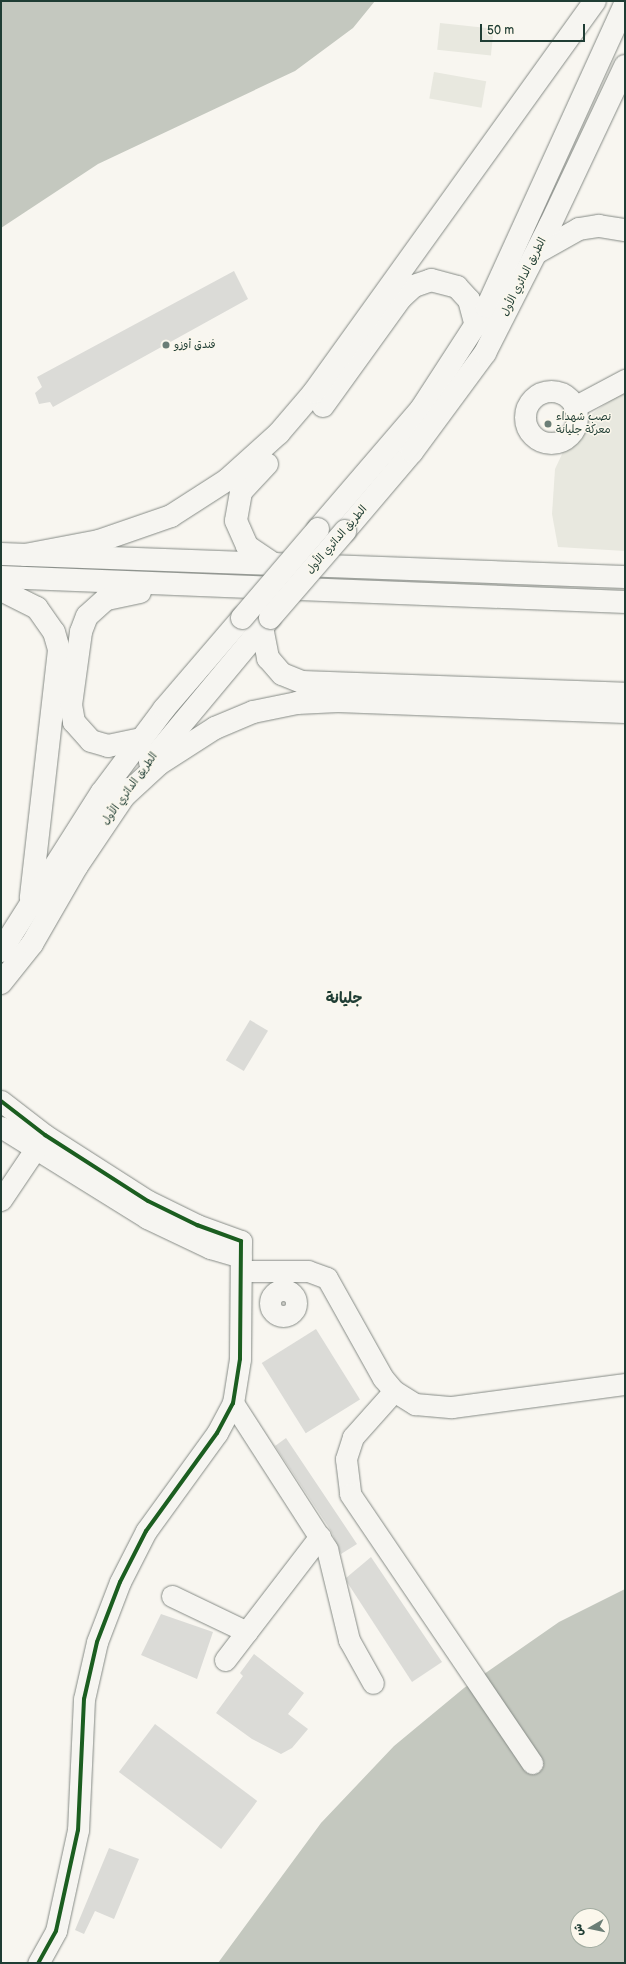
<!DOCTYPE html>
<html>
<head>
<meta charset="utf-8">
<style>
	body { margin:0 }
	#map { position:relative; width:626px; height:1964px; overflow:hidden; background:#f8f6f0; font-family:"Balsamiq Sans","Playpen Sans Arabic",sans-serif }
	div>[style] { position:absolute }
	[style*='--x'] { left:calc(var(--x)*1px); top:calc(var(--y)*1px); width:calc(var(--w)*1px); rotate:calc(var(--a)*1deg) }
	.built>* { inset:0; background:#e8e8df; transform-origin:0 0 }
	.water>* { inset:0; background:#c4c8bf }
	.building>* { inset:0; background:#dbdbd7; transform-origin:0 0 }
	.roads { filter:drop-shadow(0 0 1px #868b86) drop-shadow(0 0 1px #868b86) }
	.minor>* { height:21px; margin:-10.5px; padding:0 10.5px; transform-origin:10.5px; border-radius:10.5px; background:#f6f5f1 }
	.minor>.ring { margin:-10.5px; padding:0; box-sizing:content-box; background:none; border:21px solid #f6f5f1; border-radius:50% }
	.major>* { height:22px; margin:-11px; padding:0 11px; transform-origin:11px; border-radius:11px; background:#f6f5f1 }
	.bridges { filter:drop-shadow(0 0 1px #868b86) drop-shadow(0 0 1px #868b86) }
	.major-bridge>* { height:22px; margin:-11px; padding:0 11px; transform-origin:11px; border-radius:11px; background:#f6f5f1 }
	.cycleway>* { height:4px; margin:-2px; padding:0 2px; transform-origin:2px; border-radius:2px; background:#1b5e20 }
	.dots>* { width:11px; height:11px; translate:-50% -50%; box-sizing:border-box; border:2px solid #fbf7ec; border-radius:50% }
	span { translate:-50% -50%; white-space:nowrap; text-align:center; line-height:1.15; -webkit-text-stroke:3px #fbf7ec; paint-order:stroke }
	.street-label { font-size:11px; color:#1f3d34 }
	.poi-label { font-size:11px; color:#1f3d34 }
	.left { translate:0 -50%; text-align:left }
	.district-label { font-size:15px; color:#1f3d34; font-weight:700 }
	.frame { position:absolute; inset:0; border:2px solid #1f3d34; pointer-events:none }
	.north { position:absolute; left:570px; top:1908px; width:40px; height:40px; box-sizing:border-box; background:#fbf7ec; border:1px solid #a3ada2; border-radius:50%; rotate:261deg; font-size:11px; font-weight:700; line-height:16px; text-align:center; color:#1f3d34 }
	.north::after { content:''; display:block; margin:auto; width:14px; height:18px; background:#6b7e76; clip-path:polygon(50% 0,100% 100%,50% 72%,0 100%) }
	.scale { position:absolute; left:480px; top:24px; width:105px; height:18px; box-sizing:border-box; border:2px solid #1f3d34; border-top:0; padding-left:5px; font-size:12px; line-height:14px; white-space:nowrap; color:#1f3d34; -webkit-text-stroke:3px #fbf7ec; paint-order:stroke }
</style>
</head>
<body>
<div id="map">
	<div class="built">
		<i style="left:440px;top:23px;width:54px;height:27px;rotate:6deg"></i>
		<i style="left:434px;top:72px;width:53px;height:27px;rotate:10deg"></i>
		<i style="clip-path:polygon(625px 390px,625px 551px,558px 547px,552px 514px,555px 469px,570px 437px,586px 418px)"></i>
	</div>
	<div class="water">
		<i style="clip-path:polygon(1px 1px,375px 1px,353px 28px,295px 71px,98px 164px,1px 228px)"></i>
		<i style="clip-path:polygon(evenodd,625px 1589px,625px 1963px,218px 1963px,321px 1823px,394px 1746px,464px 1688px,559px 1622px,625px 1589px,578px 1916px,602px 1916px,602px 1940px,578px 1940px,578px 1916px)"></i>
	</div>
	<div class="building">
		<i style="clip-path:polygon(234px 271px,248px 299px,53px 407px,50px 402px,39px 404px,35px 393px,42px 387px,37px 377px)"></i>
		<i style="left:250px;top:1020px;width:21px;height:47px;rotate:31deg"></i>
		<i style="left:316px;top:1329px;width:83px;height:64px;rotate:58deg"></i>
		<i style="clip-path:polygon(286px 1438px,357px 1544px,341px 1554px,331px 1531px,275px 1446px)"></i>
		<i style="clip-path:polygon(371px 1557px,442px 1662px,412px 1682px,347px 1582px,346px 1578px)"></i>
		<i style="clip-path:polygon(161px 1614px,213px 1632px,197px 1679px,141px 1655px)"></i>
		<i style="clip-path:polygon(254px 1654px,304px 1693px,288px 1714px,308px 1729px,292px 1748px,281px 1754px,252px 1739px,216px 1713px,243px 1676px,240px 1673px)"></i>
		<i style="left:155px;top:1724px;width:128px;height:60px;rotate:37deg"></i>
		<i style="clip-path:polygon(109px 1848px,139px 1859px,114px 1919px,95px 1911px,84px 1934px,75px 1930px)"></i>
	</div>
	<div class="roads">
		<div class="minor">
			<i class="ring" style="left:525px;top:391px;width:31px;height:31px"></i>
			<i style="--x:574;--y:407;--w:58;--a:-27.9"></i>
			<i style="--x:1;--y:1101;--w:56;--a:37.7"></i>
			<i style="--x:45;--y:1135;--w:122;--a:32.7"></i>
			<i style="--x:148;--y:1201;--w:55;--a:26.1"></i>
			<i style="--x:197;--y:1225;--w:47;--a:20"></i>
			<i style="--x:241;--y:1241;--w:118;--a:90.5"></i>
			<i style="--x:240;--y:1359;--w:45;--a:99"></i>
			<i style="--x:233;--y:1403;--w:34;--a:118"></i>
			<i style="--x:217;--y:1433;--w:121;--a:125.9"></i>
			<i style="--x:146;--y:1531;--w:57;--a:117"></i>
			<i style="--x:120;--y:1582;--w:64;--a:111"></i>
			<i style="--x:97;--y:1642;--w:58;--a:102.8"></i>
			<i style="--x:84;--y:1699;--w:131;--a:92.6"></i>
			<i style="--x:78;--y:1830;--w:103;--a:102.3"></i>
			<i style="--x:56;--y:1931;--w:37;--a:119"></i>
			<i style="--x:1;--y:1127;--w:172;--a:31.9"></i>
			<i style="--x:147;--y:1218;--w:70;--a:25.5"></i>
			<i style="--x:210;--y:1248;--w:32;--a:16"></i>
			<i style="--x:1;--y:1200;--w:77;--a:-56.1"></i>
			<i style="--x:241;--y:1271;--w:67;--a:0"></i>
			<i style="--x:308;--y:1271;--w:20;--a:20"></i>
			<i style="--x:327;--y:1278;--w:115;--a:60.8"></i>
			<i style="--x:383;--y:1378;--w:17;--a:50"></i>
			<i style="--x:394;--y:1391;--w:25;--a:32"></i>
			<i style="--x:415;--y:1404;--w:37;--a:5"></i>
			<i style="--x:452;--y:1407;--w:175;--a:-7.6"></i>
			<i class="ring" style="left:270px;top:1290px;width:5px;height:5px"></i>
			<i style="--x:394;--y:1391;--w:62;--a:131.7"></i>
			<i style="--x:353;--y:1437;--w:23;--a:108"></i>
			<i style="--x:346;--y:1459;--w:35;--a:83"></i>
			<i style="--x:350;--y:1494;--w:325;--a:55.9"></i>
			<i style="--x:233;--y:1403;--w:174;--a:57.2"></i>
			<i style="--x:327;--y:1549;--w:94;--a:76.4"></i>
			<i style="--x:349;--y:1640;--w:49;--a:60.8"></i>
			<i style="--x:172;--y:1596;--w:83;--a:25.6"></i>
			<i style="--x:225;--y:1660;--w:156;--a:-52.5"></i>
		</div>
		<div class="major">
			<i style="--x:538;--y:252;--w:47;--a:-29.3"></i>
			<i style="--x:579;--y:229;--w:20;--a:-9"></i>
			<i style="--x:599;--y:226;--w:26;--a:9"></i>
			<i style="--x:323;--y:406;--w:133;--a:-54.2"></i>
			<i style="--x:401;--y:298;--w:18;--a:-43"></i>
			<i style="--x:414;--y:286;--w:18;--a:-19"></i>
			<i style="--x:431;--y:280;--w:27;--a:15"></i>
			<i style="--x:457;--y:287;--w:18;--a:47"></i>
			<i style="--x:469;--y:300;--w:27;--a:75"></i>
			<i style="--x:267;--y:464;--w:38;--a:133"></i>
			<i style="--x:241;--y:492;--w:29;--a:100"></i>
			<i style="--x:236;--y:521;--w:27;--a:66"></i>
			<i style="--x:247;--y:546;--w:34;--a:34"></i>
			<i style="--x:318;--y:529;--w:158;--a:-49.4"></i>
			<i style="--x:421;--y:409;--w:121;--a:-57.1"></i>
			<i style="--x:487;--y:307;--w:333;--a:-65.5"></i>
			<i style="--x:345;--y:531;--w:104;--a:-49.7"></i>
			<i style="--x:412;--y:452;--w:123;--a:-53.6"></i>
			<i style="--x:485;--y:353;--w:144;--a:-63.1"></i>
			<i style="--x:550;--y:225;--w:176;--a:-64.7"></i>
			<i style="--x:1;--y:554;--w:624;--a:2.11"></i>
			<i style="--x:25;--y:555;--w:75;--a:-10.7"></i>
			<i style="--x:99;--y:541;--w:76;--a:-19.1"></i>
			<i style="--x:171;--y:516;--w:67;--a:-32.7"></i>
			<i style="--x:227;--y:480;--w:70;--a:-42.1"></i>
			<i style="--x:279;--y:433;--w:54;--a:-49.5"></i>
			<i style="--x:314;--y:392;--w:481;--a:-54.3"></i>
			<i style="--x:1;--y:577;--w:625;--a:2.29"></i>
			<i style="--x:1;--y:590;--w:40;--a:26.6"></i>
			<i style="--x:37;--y:608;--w:29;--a:55"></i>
			<i style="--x:54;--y:632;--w:19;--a:74"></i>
			<i style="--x:59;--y:650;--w:249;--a:96.5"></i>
			<i style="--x:140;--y:592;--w:35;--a:168"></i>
			<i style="--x:106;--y:599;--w:25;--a:138"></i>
			<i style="--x:87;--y:616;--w:17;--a:111"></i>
			<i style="--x:81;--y:632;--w:74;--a:97.8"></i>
			<i style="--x:71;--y:705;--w:17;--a:80"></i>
			<i style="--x:74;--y:722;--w:25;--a:48"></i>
			<i style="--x:91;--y:741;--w:18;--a:16"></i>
			<i style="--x:108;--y:746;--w:34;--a:-12"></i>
			<i style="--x:262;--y:627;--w:32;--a:79"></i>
			<i style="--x:268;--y:658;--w:21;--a:49"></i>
			<i style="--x:282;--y:674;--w:22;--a:22"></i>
			<i style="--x:302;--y:682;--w:323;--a:2.1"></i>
			<i style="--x:150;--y:762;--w:187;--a:-50.2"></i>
			<i style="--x:119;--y:801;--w:54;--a:-42.8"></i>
			<i style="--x:159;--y:764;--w:67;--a:-32.7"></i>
			<i style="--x:215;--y:728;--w:41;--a:-22.8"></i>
			<i style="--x:253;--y:712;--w:45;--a:-11.6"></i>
			<i style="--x:297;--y:703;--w:41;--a:-2.8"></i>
			<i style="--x:338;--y:701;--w:287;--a:2.2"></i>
			<i style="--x:1;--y:951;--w:188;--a:-57.6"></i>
			<i style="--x:102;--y:792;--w:104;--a:-53.2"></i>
			<i style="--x:164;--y:709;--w:120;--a:-49.4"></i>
			<i style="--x:1;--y:983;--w:50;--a:-51.5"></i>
			<i style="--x:32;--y:944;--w:90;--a:-60"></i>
			<i style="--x:77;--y:866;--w:93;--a:-56"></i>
		</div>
	</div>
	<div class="bridges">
		<div class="major-bridge">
			<i style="--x:242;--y:618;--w:117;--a:-49.5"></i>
			<i style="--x:270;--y:618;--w:115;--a:-49.2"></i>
		</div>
	</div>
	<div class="cycleway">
		<i style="--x:1;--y:1101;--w:56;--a:37.7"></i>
		<i style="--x:45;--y:1135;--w:122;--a:32.7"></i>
		<i style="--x:148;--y:1201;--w:55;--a:26.1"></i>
		<i style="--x:197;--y:1225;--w:47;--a:20"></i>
		<i style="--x:241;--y:1241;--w:118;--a:90.5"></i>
		<i style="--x:240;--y:1359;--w:45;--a:99"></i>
		<i style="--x:233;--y:1403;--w:34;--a:118"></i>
		<i style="--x:217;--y:1433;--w:121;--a:125.9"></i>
		<i style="--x:146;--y:1531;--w:57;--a:117"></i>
		<i style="--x:120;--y:1582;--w:64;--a:111"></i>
		<i style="--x:97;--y:1642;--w:58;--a:102.8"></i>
		<i style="--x:84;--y:1699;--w:131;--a:92.6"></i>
		<i style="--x:78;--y:1830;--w:103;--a:102.3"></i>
		<i style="--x:56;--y:1931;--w:37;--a:119"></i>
	</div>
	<div class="dots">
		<i style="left:166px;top:345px;background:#6b7e76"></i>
		<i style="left:548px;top:424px;background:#6b7e76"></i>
	</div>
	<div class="street-label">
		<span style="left:524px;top:277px;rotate:-63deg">الطريق الدائري الأول</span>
		<span style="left:337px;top:540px;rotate:-49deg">الطريق الدائري الأول</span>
		<span style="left:130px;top:789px;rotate:-54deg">الطريق الدائري الأول</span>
	</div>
	<div class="poi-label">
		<span class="left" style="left:174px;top:345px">فندق أوزو</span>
		<span class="left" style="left:556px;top:424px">نصب شهداء<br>معركة جليانة</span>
	</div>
	<div class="district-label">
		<span style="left:344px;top:999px">جليانة</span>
	</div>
	<div class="frame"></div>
	<div class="north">ش</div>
	<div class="scale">50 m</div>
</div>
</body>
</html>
